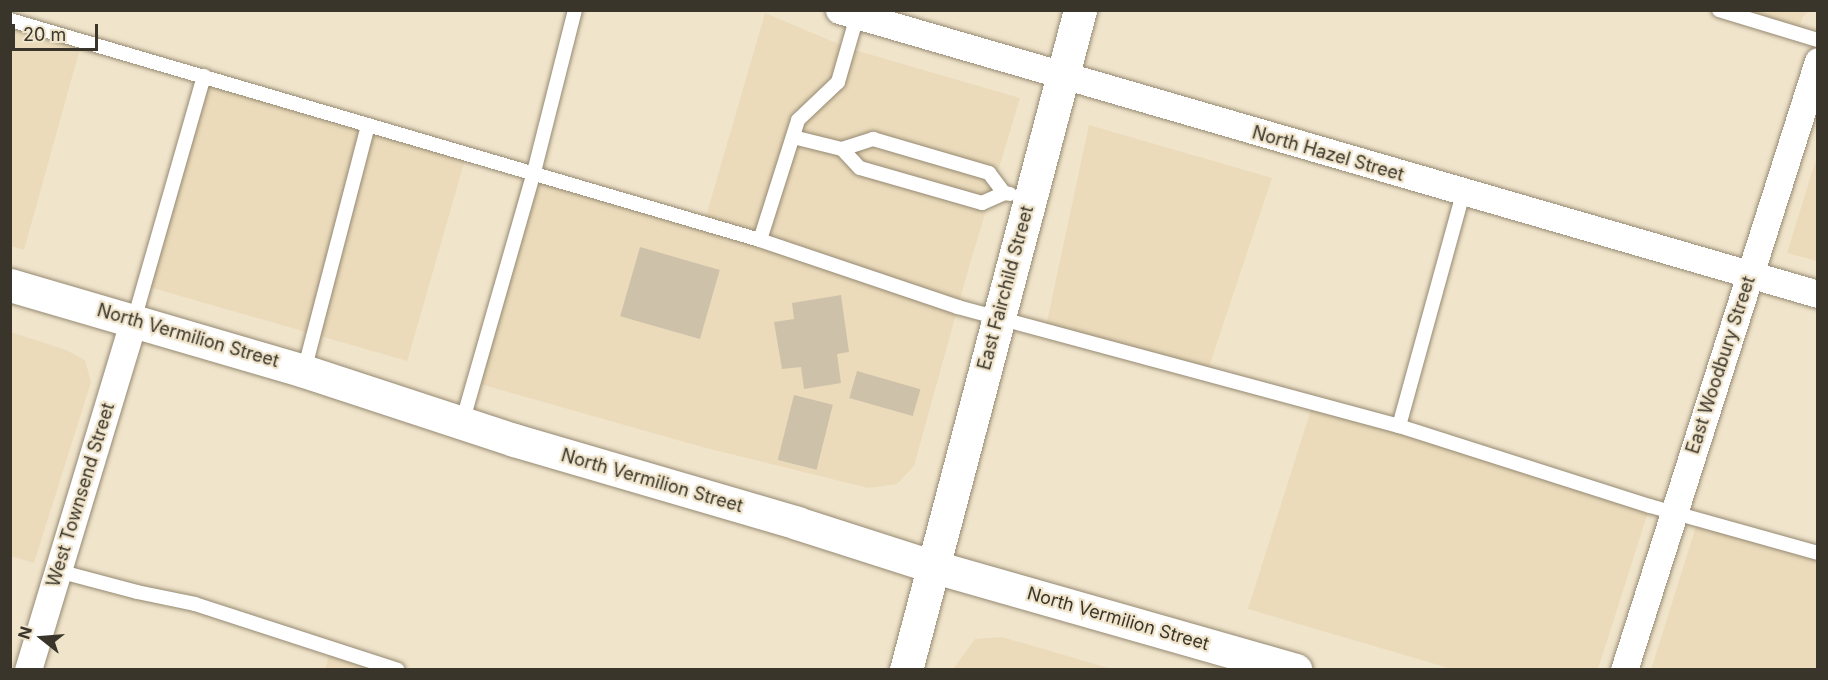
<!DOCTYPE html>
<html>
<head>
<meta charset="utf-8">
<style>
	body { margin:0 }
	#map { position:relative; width:1828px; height:680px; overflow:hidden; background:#f0e4cb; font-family:Inter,sans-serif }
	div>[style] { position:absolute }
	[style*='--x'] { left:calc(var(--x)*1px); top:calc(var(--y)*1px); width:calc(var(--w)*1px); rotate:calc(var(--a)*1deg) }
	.built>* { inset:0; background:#ebdbbb; transform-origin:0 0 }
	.building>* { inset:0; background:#cdc1a9; transform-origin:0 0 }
	.roads { filter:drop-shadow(0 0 2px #958972) drop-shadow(0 0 2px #958972) }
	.lane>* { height:14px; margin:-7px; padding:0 7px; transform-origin:7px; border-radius:7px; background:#fff }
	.street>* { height:27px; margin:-13.5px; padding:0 13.5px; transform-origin:13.5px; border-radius:13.5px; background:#fff }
	.secondary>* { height:33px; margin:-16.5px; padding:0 16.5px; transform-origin:16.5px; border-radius:16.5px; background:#fff }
	.primary>* { height:33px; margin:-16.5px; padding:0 16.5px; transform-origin:16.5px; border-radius:16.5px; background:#fff }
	span { translate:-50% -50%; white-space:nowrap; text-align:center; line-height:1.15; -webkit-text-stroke:4.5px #f0e4cb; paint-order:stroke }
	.street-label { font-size:18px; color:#39352b }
	.frame { position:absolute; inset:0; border:12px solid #39352b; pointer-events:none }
	.north { position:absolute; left:12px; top:608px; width:60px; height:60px; -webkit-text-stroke:4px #f0e4cb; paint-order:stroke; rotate:287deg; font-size:16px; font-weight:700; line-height:24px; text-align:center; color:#39352b }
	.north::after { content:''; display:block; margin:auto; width:21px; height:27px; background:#39352b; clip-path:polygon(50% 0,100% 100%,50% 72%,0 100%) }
	.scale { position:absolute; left:12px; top:24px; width:86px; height:27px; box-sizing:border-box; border:3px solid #39352b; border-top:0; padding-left:8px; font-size:18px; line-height:21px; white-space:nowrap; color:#39352b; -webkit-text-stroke:4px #f0e4cb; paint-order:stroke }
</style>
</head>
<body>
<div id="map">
	<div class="built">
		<i style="clip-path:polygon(1719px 11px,1810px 11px,1803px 16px,1797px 33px)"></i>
		<i style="clip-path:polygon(765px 13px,848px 48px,1020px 98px,969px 267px,914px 466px,897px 484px,868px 488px,702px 447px,469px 381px,525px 170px,704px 223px)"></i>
		<i style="clip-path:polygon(10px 24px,82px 41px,24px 250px,11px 246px)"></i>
		<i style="left:204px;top:76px;width:274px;height:218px;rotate:16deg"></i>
		<i style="clip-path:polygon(1089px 125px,1272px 178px,1207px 373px,1045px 331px)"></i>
		<i style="clip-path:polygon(1817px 156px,1817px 261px,1787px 253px)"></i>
		<i style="clip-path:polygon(11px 332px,66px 350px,85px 360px,91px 382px,34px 563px,11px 556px)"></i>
		<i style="clip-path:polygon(1313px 403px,1650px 506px,1598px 669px,1452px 669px,1248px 609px)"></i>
		<i style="clip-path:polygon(1698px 520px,1817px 554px,1817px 669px,1651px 670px)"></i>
		<i style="clip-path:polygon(1002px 637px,1112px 669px,953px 669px,975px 639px)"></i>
		<i style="clip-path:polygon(331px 648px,398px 670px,325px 670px)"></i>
	</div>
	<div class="building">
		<i style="left:640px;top:247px;width:83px;height:72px;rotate:16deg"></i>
		<i style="clip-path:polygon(841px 295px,849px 352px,837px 354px,841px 383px,804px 389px,801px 367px,782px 369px,774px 322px,794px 319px,792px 303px)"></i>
		<i style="left:857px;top:371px;width:66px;height:28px;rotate:16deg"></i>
		<i style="left:794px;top:395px;width:40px;height:67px;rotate:14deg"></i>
	</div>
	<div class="roads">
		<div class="lane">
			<i style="--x:1719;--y:10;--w:103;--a:16.9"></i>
			<i style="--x:10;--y:20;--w:782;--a:16.35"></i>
			<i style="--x:760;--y:240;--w:209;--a:18.7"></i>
			<i style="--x:958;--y:307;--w:457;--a:15.1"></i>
			<i style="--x:1399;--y:426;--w:263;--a:17.7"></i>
			<i style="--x:1650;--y:506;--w:174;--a:15.6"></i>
			<i style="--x:793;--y:137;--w:50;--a:13.8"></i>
			<i style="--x:842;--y:149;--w:33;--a:-18"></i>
			<i style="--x:873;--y:139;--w:121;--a:16.3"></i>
			<i style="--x:989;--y:173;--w:25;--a:53"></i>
			<i style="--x:842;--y:149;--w:26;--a:47"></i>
			<i style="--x:860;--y:168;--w:127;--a:16"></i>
			<i style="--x:982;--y:203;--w:24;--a:-24"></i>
			<i style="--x:1004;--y:193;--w:6;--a:9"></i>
			<i style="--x:760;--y:240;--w:126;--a:-72.4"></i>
			<i style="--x:798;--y:120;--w:55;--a:-43.5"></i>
			<i style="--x:838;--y:82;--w:69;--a:-73.9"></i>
			<i style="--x:134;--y:320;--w:254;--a:-74"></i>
			<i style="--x:304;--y:371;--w:254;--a:-75.4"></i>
			<i style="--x:462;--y:423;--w:261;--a:-74"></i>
			<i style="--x:534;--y:172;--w:167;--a:-75.8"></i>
			<i style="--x:1399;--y:426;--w:242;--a:-74.6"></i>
			<i style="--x:58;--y:571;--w:82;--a:14.9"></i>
			<i style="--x:137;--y:592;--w:59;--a:11.7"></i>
			<i style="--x:195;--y:604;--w:213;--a:18"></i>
		</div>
		<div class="street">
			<i style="--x:839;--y:10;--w:1019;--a:16.18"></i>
			<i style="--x:28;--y:670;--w:366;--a:-73.2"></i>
			<i style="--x:1624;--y:670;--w:639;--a:-72.33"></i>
		</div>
		<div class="secondary">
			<i style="--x:906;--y:670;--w:683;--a:-75.23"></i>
		</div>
		<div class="primary">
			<i style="--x:10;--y:285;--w:306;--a:16.3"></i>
			<i style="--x:304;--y:371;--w:221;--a:18.2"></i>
			<i style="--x:514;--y:440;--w:295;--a:16.3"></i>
			<i style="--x:797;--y:523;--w:141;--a:17.8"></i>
			<i style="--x:931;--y:566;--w:379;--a:15.9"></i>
		</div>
	</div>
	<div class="street-label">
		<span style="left:1328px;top:154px;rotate:16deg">North Hazel Street</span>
		<span style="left:1006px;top:288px;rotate:-75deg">East Fairchild Street</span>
		<span style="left:188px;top:336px;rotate:16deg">North Vermilion Street</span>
		<span style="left:1721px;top:365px;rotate:-72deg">East Woodbury Street</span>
		<span style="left:652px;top:481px;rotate:16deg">North Vermilion Street</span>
		<span style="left:81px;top:495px;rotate:-73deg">West Townsend Street</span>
		<span style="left:1118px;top:619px;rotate:16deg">North Vermilion Street</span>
	</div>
	<div class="frame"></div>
	<div class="north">N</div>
	<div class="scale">20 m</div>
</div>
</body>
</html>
